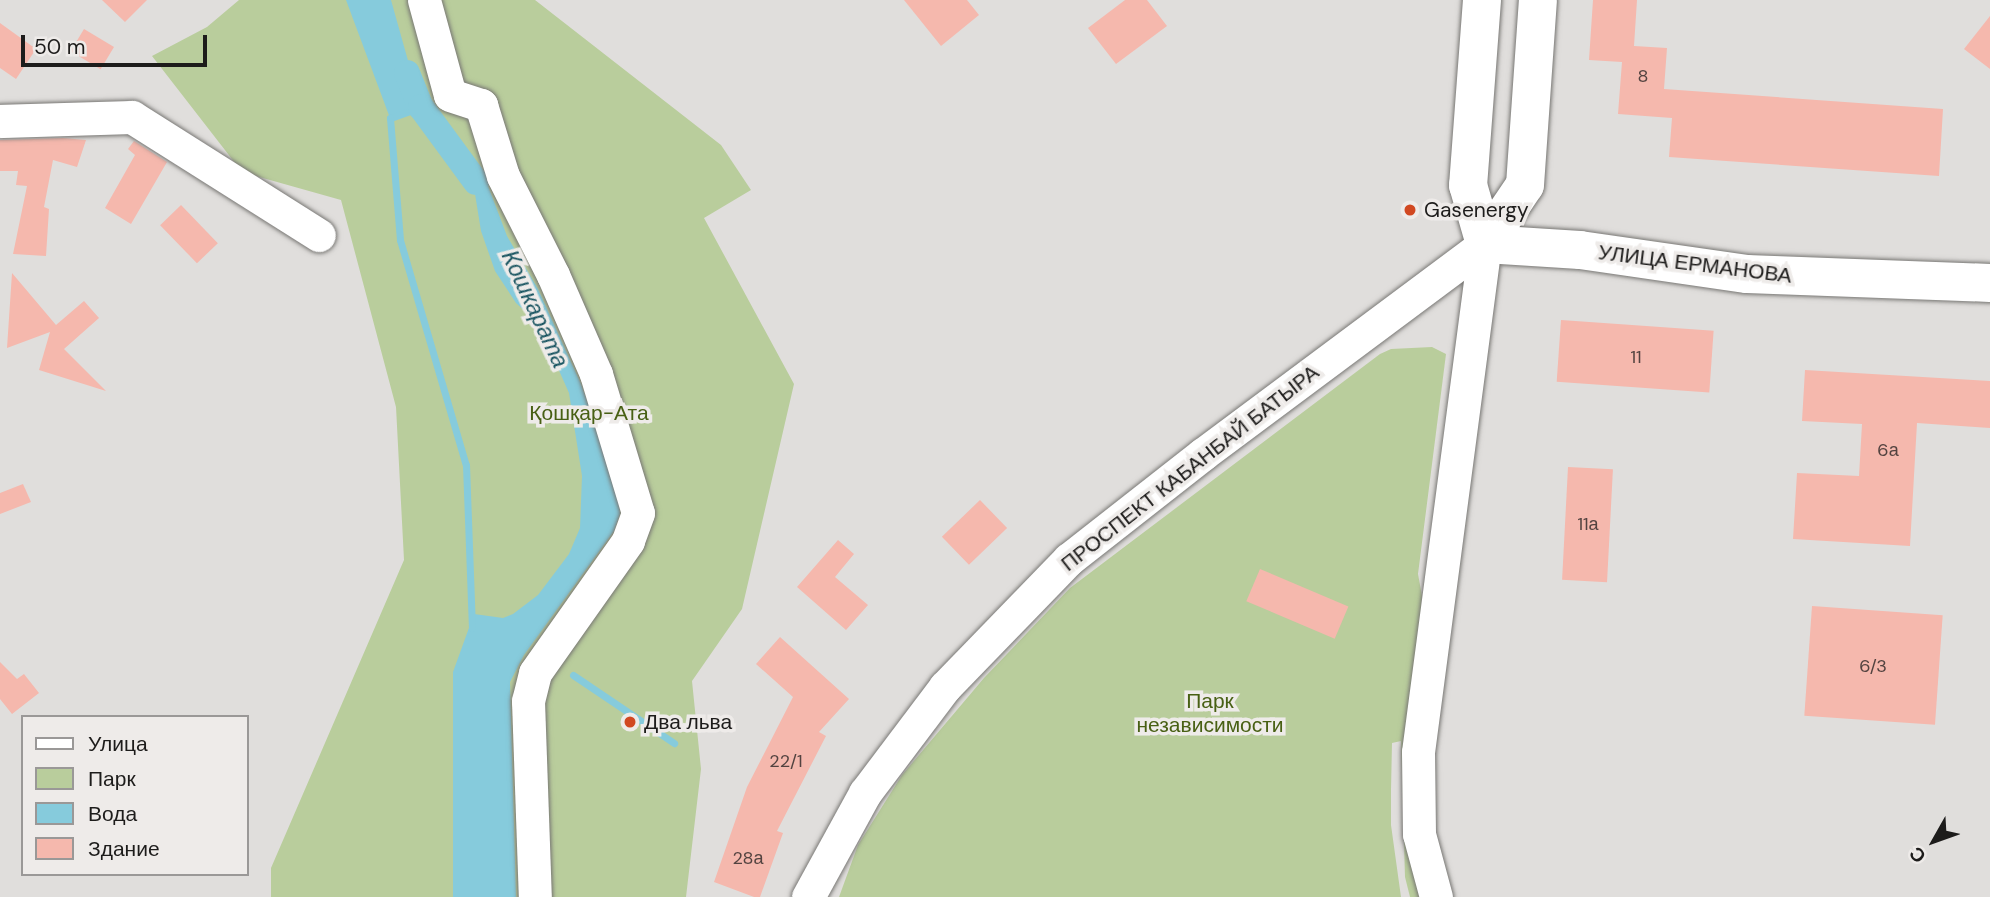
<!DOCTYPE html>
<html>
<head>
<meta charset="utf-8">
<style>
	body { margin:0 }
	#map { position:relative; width:1990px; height:897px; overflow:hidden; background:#e0dedc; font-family:"DM Sans",sans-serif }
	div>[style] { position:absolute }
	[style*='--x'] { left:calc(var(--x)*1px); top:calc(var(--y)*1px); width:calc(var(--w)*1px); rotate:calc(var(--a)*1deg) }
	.green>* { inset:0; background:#b9cd9c }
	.water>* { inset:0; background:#86cbdc }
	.stream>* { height:7px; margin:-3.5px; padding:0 3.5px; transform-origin:3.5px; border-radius:3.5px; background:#86cbdc }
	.canal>* { height:26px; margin:-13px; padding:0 13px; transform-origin:13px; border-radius:13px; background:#86cbdc }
	.building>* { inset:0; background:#f5b8ad; transform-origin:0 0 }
	.roads { filter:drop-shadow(0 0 2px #787774) drop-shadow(0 0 2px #787774) }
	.minor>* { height:33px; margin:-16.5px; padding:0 16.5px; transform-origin:16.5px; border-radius:16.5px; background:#fff }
	.major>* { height:38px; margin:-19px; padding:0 19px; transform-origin:19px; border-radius:19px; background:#fff }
	.dots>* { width:19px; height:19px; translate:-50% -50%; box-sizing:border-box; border:4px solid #eeebe9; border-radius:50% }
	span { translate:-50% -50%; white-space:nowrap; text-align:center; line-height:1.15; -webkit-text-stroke:7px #eeebe9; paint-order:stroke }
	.number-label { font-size:18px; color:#534340 }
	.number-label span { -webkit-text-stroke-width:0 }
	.poi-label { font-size:21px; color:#1d1c1b }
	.left { translate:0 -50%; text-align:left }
	.street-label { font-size:21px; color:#1d1c1b }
	.park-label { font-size:21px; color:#486014 }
	.water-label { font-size:23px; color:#1a5561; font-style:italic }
	.legend { position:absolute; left:21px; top:715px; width:228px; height:161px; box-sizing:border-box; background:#eeebe9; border:2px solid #9a9897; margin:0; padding:9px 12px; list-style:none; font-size:21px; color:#1d1c1b }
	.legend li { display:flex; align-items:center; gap:14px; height:35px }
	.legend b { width:35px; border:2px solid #9a9897 }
	.north { position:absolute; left:1899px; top:806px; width:70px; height:70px; -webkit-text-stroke:5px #eeebe9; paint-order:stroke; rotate:230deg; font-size:19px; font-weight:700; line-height:28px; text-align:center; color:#1d1c1b }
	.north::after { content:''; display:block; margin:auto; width:24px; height:32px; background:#1d1c1b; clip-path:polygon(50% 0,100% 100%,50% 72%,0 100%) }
	.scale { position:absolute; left:21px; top:35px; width:186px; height:32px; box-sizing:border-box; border:4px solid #1d1c1b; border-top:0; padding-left:9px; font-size:21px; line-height:24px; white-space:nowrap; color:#1d1c1b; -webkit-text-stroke:5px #eeebe9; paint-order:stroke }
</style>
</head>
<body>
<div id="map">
	<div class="green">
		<i style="clip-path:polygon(239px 0,535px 0,721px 145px,751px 190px,704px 218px,794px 384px,742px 609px,692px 681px,701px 769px,686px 897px,271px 897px,271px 868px,404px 560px,396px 407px,341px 200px,242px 172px,152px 56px,207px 27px)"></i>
		<i style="clip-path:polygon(1432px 347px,1446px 354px,1418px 574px,1422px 596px,1407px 833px,1419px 897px,1410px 897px,1405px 877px,1401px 741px,1392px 743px,1391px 790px,1391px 825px,1401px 897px,839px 897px,858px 845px,902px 775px,984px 678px,1070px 588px,1380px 354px,1391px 349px)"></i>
	</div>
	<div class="water">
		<i style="clip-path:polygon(346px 0,391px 0,421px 107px,390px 118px)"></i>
		<i style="clip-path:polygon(466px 153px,482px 170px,507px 236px,538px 289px,581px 384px,618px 489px,620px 514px,614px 531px,524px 655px,510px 682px,516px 897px,453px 897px,453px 672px,474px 614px,503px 618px,513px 614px,538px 595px,569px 554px,580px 528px,582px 476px,569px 393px,538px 323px,516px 303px,495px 271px,481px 231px,475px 194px,450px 154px)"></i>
	</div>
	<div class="stream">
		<i style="--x:421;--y:107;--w:33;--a:160"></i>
		<i style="--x:390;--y:118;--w:122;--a:85.3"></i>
		<i style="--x:400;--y:240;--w:234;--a:73.7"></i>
		<i style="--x:466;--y:465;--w:163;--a:87.9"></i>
		<i style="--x:573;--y:675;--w:122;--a:34"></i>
	</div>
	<div class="canal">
		<i style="--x:407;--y:73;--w:37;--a:68"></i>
		<i style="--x:421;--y:107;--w:93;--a:53.7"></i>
	</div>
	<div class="building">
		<i style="clip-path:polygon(102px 0,147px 0,125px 22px)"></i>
		<i style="clip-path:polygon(904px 0,967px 0,979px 15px,941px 46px)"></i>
		<i style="clip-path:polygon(1125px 0,1147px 0,1167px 26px,1116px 64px,1088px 28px)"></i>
		<i style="clip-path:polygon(1593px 0,1637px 0,1634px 46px,1667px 48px,1664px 89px,1943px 109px,1939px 176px,1669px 157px,1672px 118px,1618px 114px,1622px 62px,1589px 60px)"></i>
		<i style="clip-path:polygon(1990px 16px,1990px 69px,1964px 49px)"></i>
		<i style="clip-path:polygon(0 23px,36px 49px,16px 79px,0 68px)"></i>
		<i style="left:84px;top:29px;width:35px;height:26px;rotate:31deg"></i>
		<i style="clip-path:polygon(63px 138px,86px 140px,77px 167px,53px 160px,44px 207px,49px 209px,46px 256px,13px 254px,27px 186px,16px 185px,18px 171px,0 171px,0 140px)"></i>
		<i style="clip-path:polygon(134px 141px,167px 162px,131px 224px,105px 208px,135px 155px,128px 149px)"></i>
		<i style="left:181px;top:205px;width:53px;height:29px;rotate:46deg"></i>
		<i style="clip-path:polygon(12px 273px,56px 325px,84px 301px,99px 318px,64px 349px,106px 391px,39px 370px,50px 332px,7px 348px)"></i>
		<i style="left:1561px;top:320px;width:153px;height:62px;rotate:4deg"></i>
		<i style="clip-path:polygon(1805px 370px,1990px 381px,1990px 428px,1917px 423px,1910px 546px,1793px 539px,1797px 473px,1859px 476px,1862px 424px,1802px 421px)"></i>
		<i style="left:1568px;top:467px;width:45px;height:113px;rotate:3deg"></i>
		<i style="clip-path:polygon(23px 484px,31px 502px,0 514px,0 493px)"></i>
		<i style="left:980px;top:500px;width:39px;height:53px;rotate:46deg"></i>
		<i style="clip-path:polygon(838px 540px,854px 554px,835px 577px,868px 605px,846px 630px,797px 587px)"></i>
		<i style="left:1260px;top:569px;width:96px;height:35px;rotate:23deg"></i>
		<i style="left:1812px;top:606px;width:131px;height:110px;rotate:4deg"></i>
		<i style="clip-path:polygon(780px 637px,849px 699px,819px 732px,826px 736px,777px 831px,783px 833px,760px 897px,754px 897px,714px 882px,747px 787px,793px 697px,756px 664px)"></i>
		<i style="clip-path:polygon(0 662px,17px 679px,24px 674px,39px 693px,12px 714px,0 699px)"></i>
	</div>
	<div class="roads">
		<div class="minor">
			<i style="--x:424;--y:0;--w:98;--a:74.7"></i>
			<i style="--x:450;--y:95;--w:33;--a:18"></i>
			<i style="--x:481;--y:105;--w:74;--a:72.8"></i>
			<i style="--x:503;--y:176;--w:111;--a:63.2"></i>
			<i style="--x:553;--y:275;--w:108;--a:66.5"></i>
			<i style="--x:596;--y:374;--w:145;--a:73.2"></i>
			<i style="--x:638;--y:513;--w:30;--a:110"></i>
			<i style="--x:628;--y:541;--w:161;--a:125.2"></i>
			<i style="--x:535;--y:673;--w:29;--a:104"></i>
			<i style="--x:528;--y:701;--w:196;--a:88"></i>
			<i style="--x:0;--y:121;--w:132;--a:-1.7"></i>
			<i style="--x:132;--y:117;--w:221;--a:32.3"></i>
			<i style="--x:808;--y:897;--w:119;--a:-61.3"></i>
			<i style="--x:865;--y:793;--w:133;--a:-53"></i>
			<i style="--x:945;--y:687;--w:178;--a:-45.9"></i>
			<i style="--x:1069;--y:559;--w:170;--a:-38.1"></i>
			<i style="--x:1203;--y:454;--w:352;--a:-36.7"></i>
			<i style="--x:1436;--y:897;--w:65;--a:-105.1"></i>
			<i style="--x:1419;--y:834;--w:82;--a:-90.7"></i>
			<i style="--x:1418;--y:752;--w:512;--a:-82.49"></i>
		</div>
		<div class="major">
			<i style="--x:1482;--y:0;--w:186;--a:94.3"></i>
			<i style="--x:1468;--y:185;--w:61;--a:73.9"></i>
			<i style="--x:1485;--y:244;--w:95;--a:3.6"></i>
			<i style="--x:1580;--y:250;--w:169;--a:8.2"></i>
			<i style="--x:1747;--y:274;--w:243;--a:2.1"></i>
			<i style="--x:1485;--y:244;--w:71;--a:-55.9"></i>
			<i style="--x:1525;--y:185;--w:185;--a:-86"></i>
		</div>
	</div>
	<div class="dots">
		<i style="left:1410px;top:210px;background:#d14821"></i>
		<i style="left:630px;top:722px;background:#d14821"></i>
	</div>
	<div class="number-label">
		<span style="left:1643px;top:76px">8</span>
		<span style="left:1636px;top:357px">11</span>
		<span style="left:1888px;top:450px">6а</span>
		<span style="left:1588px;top:524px">11а</span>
		<span style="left:1873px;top:666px">6/3</span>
		<span style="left:786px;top:761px">22/1</span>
		<span style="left:748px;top:858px">28а</span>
	</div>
	<div class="poi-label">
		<span class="left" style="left:1424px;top:210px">Gasenergy</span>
		<span class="left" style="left:644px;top:722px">Два льва</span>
	</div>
	<div class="street-label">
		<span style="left:1695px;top:264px;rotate:7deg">УЛИЦА ЕРМАНОВА</span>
		<span style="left:1190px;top:468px;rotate:-38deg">ПРОСПЕКТ КАБАНБАЙ БАТЫРА</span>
	</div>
	<div class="park-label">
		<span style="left:589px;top:413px">Қошқар-Ата</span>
		<span style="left:1210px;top:713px">Парк<br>независимости</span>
	</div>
	<div class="water-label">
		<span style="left:535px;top:309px;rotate:65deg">Кошкарата</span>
	</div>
	<ul class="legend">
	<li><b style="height:9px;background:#fff"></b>Улица</li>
	<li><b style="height:19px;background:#b9cd9c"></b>Парк</li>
	<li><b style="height:19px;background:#86cbdc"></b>Вода</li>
	<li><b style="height:19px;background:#f5b8ad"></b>Здание</li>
	</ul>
	<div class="north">С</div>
	<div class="scale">50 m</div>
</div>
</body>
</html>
